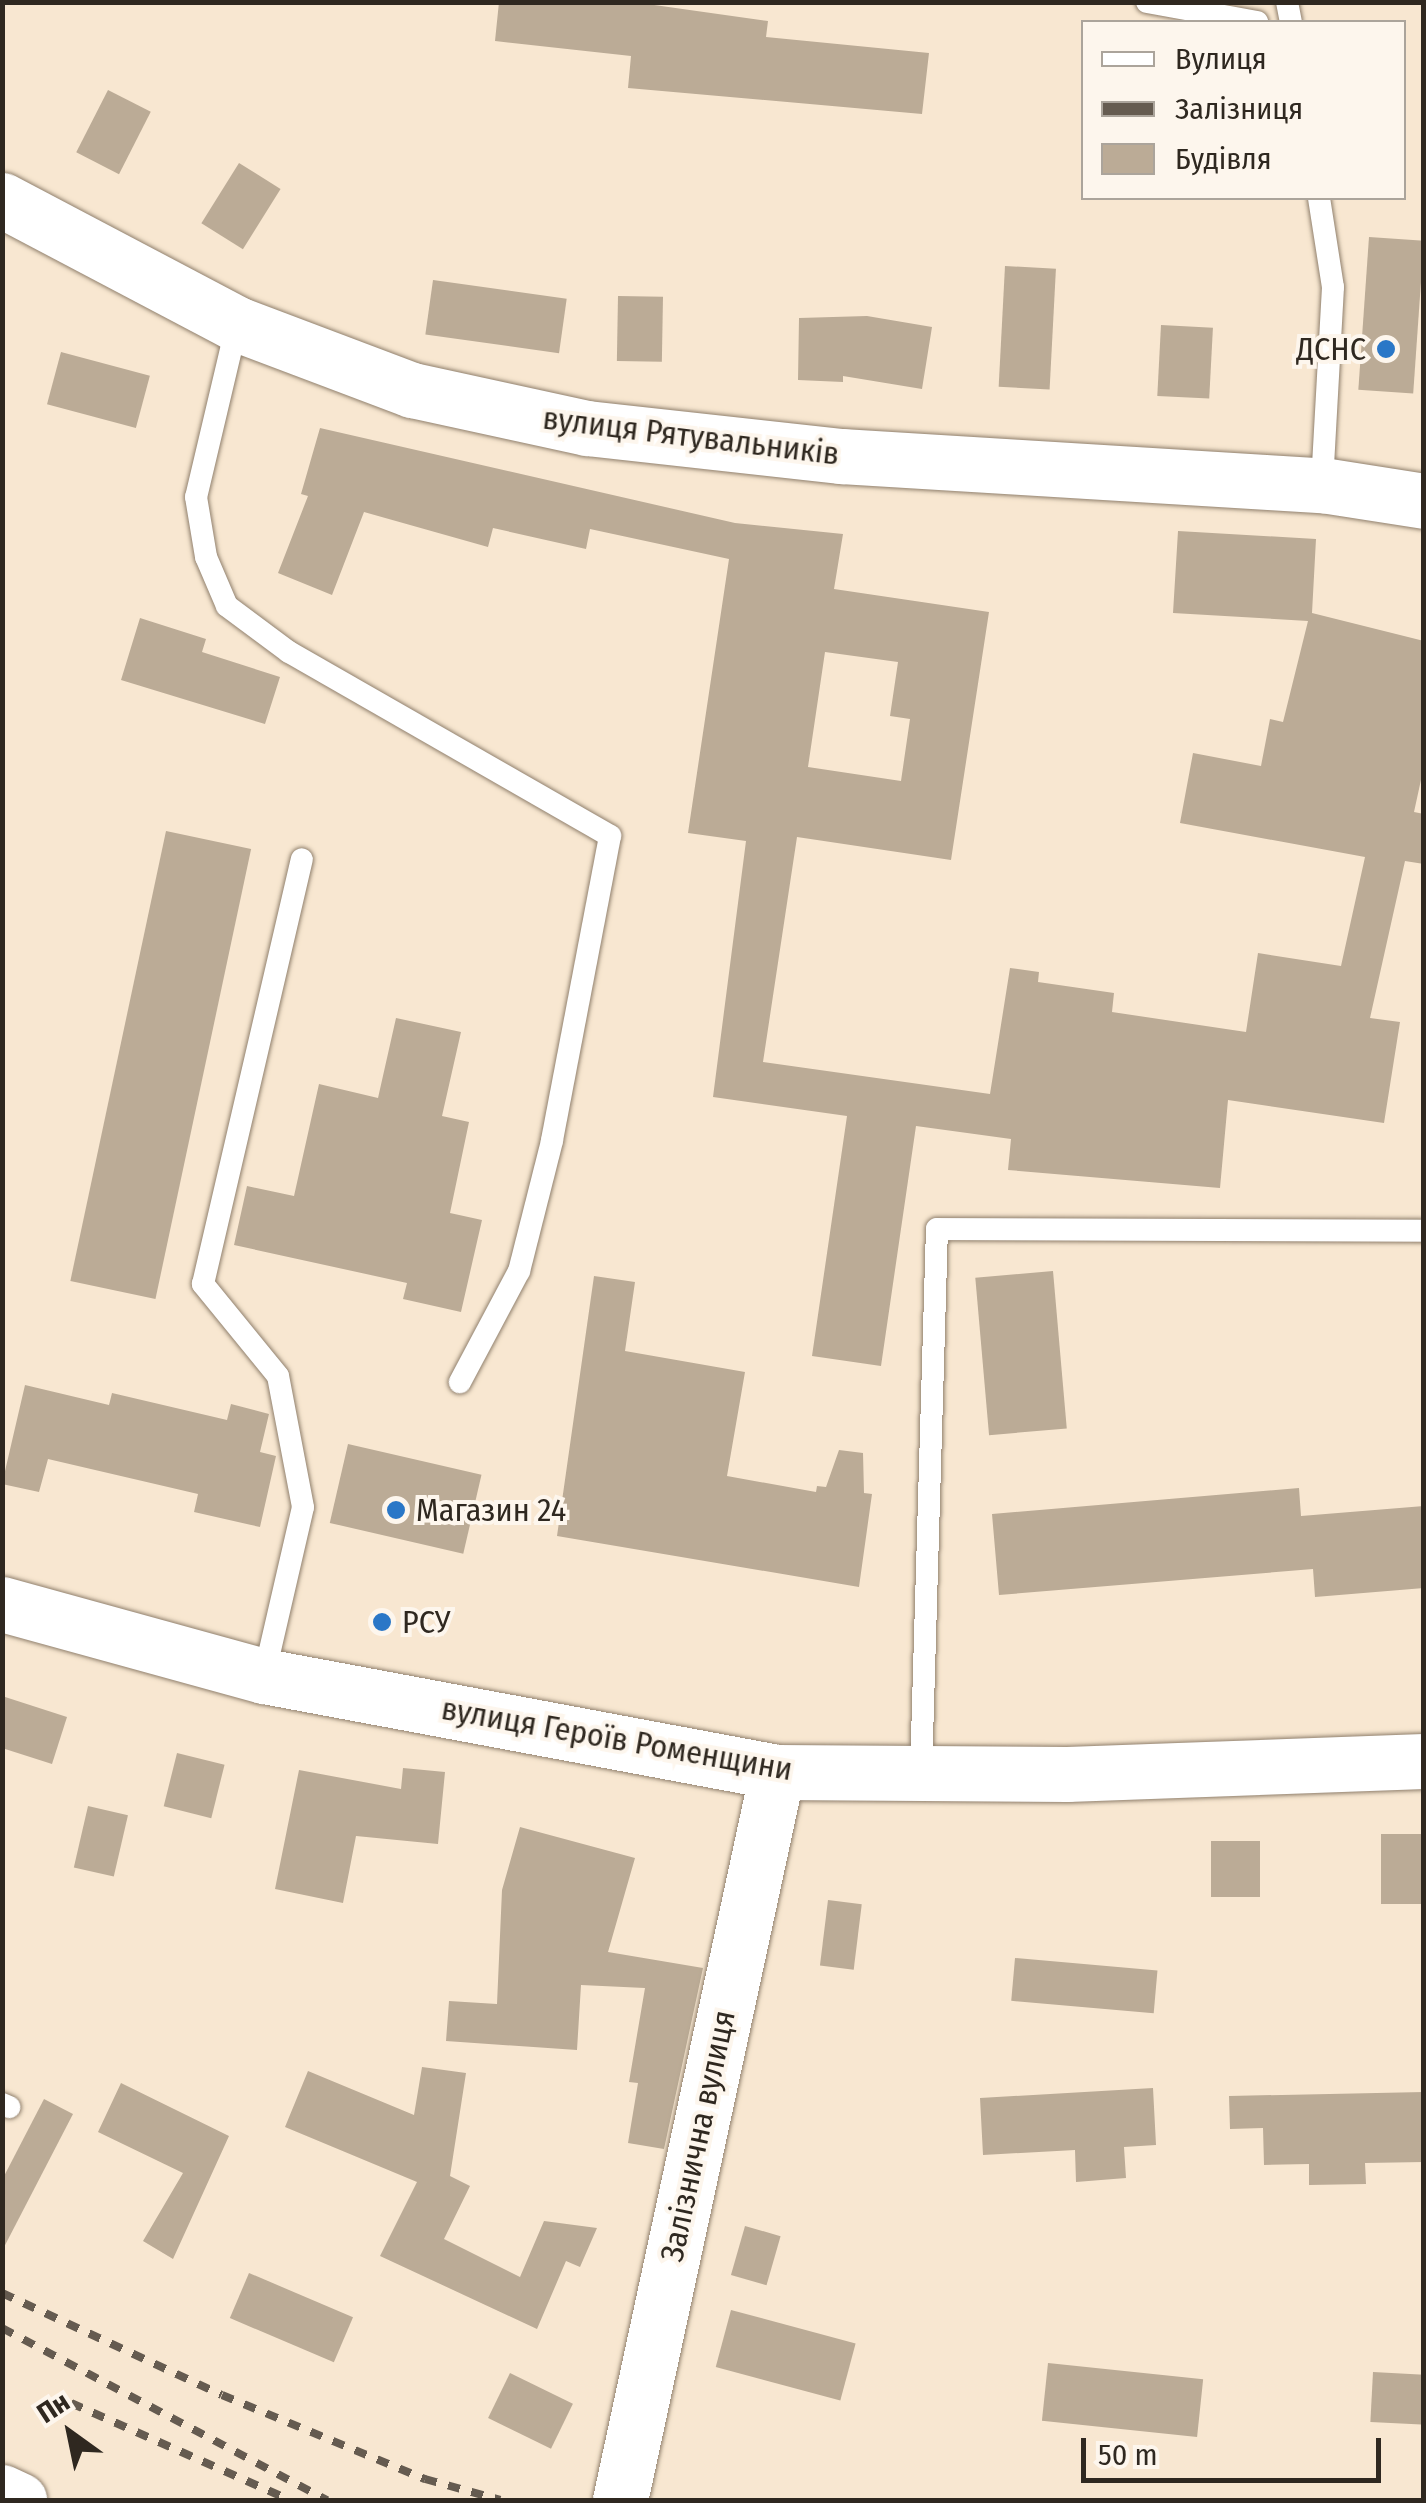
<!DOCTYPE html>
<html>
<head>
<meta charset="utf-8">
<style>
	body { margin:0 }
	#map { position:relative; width:1426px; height:2503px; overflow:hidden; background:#f8e7d1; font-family:"Fira Sans Condensed",sans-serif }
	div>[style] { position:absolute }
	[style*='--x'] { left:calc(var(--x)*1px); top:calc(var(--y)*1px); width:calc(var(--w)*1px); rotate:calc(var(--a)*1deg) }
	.building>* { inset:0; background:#bbab96; transform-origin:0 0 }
	.roads { filter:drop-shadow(0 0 2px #90806d) drop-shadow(0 0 2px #90806d) }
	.lane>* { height:22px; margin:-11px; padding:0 11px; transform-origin:11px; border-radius:11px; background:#fff }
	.secondary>* { height:55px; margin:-27.5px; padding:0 27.5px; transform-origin:27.5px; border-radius:27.5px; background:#fff }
	.rail>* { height:8px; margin-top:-4px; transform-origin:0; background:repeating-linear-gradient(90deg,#655b50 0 12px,transparent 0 24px) }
	.dots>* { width:28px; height:28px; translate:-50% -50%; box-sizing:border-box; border:5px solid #fdf6ed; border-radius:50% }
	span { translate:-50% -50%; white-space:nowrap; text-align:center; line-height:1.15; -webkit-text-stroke:8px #fdf6ed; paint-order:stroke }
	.poi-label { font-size:32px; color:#2f2820 }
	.right { translate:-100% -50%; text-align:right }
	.left { translate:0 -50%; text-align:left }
	.street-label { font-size:32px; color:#2f2820 }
	.frame { position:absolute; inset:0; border:5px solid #2f2820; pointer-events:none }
	.legend { position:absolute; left:1081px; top:20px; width:325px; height:180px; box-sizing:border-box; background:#fdf6ed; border:2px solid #aba49b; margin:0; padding:12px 18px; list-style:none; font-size:30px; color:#2f2820 }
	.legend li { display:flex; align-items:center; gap:20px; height:50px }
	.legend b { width:50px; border:2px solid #aba49b }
	.north { position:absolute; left:20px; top:2383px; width:100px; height:100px; -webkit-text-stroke:8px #fdf6ed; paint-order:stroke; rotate:327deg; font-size:28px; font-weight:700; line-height:40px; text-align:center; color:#2f2820 }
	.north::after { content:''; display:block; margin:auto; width:35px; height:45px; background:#2f2820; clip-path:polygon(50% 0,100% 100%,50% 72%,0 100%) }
	.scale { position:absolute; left:1081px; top:2438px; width:300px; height:45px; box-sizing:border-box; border:5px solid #2f2820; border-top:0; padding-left:12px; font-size:30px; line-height:35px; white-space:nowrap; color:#2f2820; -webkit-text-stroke:8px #fdf6ed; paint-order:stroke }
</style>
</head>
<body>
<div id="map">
	<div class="building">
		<i style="clip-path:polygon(499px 2px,633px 2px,768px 21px,766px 37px,929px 53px,922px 114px,628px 88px,631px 56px,495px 41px)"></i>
		<i style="left:108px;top:90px;width:48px;height:70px;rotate:27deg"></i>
		<i style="left:239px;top:163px;width:49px;height:71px;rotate:32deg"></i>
		<i style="left:1369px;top:237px;width:55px;height:153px;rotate:4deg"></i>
		<i style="left:1005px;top:266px;width:51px;height:121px;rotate:3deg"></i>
		<i style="left:433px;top:280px;width:135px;height:55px;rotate:8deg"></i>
		<i style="left:618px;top:296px;width:45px;height:65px;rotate:1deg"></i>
		<i style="clip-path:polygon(867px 316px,932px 327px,922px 389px,843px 376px,843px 382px,798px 380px,799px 318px)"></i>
		<i style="left:1161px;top:325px;width:52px;height:71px;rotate:3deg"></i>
		<i style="left:61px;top:352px;width:92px;height:54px;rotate:15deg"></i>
		<i style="clip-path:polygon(evenodd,320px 428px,735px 523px,843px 534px,834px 589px,989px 612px,951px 860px,797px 837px,763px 1062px,990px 1094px,1010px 968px,1039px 972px,1038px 982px,1114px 993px,1112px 1012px,1246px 1032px,1258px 953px,1341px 966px,1365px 857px,1180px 823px,1193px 753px,1261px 766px,1270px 719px,1283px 722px,1308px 621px,1173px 613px,1178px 531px,1316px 539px,1312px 613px,1424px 641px,1424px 766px,1414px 812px,1424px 814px,1424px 864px,1405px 861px,1370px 1018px,1400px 1022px,1384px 1123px,1228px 1100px,1220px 1188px,1008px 1170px,1011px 1139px,916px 1126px,881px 1366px,812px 1356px,847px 1116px,713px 1097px,746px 841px,688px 833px,729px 559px,590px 529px,586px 549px,493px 528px,488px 547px,364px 512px,332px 595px,278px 573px,308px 496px,301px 494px,320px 428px,825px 652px,898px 662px,890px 716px,910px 719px,901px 781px,808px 767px,825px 652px)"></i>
		<i style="clip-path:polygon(140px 618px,206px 639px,202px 652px,280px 677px,265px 724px,121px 680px)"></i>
		<i style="left:166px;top:831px;width:87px;height:460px;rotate:12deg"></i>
		<i style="clip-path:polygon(396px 1018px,461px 1032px,442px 1116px,469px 1122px,450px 1213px,482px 1220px,461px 1312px,403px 1299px,407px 1283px,234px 1245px,247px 1186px,294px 1196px,319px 1084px,378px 1098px)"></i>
		<i style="left:1053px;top:1271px;width:158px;height:78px;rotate:85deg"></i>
		<i style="clip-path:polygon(594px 1276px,635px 1282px,625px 1351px,745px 1372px,727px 1476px,816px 1492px,817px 1486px,826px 1487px,839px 1450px,863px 1453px,864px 1493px,872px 1494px,859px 1587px,557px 1536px)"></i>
		<i style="clip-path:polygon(25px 1385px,109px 1405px,112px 1393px,227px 1420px,231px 1404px,269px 1414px,260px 1452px,276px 1456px,260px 1527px,194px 1512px,198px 1494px,48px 1459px,39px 1492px,2px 1484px)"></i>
		<i style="left:348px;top:1444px;width:137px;height:81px;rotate:13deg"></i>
		<i style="clip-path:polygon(1299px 1488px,1301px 1516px,1424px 1506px,1424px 1588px,1315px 1597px,1313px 1569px,999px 1595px,992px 1514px)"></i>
		<i style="clip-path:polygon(2px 1696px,67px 1717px,52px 1764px,2px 1748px)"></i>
		<i style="left:177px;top:1753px;width:49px;height:55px;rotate:14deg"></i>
		<i style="clip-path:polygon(403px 1768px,445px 1772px,438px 1844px,356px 1836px,343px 1903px,275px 1889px,299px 1770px,401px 1789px)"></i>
		<i style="left:88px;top:1806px;width:41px;height:63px;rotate:13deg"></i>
		<i style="clip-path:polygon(520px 1827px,635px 1858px,608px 1952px,703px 1968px,664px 2149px,628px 2143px,638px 2083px,629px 2082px,645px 1988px,581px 1985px,577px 2050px,446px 2041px,449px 2001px,497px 2004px,502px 1890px)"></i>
		<i style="left:1424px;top:1834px;width:70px;height:43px;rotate:90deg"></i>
		<i style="left:1211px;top:1841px;width:49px;height:56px"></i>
		<i style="left:828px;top:1900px;width:34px;height:66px;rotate:7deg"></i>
		<i style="left:1015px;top:1958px;width:143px;height:43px;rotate:5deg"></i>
		<i style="clip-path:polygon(422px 2067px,466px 2073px,450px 2176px,470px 2186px,444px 2239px,520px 2277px,544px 2221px,597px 2228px,580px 2267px,566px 2261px,537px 2329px,380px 2256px,417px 2182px,285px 2127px,308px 2071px,414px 2115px)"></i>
		<i style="clip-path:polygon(121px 2083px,229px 2136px,173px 2259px,143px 2241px,183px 2173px,98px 2132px)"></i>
		<i style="clip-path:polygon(1153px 2088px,1156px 2145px,1124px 2147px,1126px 2178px,1076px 2182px,1075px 2150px,983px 2155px,980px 2098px)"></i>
		<i style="clip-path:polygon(1424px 2092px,1424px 2162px,1365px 2163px,1366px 2184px,1309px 2185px,1309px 2164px,1264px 2165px,1263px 2128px,1230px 2129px,1229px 2096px)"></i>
		<i style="clip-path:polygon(44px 2099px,73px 2114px,2px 2251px,2px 2180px)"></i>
		<i style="left:745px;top:2226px;width:37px;height:51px;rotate:16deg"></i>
		<i style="left:249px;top:2273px;width:113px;height:49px;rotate:23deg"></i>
		<i style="left:731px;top:2310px;width:129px;height:59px;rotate:15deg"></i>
		<i style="left:1048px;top:2363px;width:156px;height:58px;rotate:6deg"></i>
		<i style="left:1373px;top:2372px;width:51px;height:50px;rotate:3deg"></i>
		<i style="left:510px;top:2373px;width:70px;height:50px;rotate:26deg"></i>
	</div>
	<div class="roads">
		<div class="lane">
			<i style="--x:1147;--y:2;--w:112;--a:10.3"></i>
			<i style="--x:1287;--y:2;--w:20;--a:79"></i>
			<i style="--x:1319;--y:198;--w:90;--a:81.1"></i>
			<i style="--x:1333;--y:287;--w:198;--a:93.2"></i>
			<i style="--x:237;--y:324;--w:178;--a:103.3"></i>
			<i style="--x:196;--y:497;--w:61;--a:80.5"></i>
			<i style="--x:206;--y:557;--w:53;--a:66.8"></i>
			<i style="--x:227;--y:606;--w:77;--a:36.6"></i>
			<i style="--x:289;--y:652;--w:370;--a:29.8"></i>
			<i style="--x:610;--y:836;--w:310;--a:100.8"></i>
			<i style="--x:552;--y:1141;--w:134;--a:104.2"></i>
			<i style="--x:519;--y:1271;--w:126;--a:118"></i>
			<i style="--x:264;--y:1676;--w:173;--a:-77"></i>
			<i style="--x:303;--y:1507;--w:133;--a:-100.8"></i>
			<i style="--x:278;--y:1376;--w:119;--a:-129.2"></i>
			<i style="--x:203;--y:1284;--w:436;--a:-76.9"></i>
			<i style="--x:921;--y:1773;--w:544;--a:-88.32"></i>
			<i style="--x:937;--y:1229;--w:487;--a:0.2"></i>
			<i style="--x:2;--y:2104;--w:8;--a:23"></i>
		</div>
		<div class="secondary">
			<i style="--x:2;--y:200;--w:266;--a:27.8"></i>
			<i style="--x:237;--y:324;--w:187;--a:20.7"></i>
			<i style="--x:412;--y:390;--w:179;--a:12.3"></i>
			<i style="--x:587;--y:428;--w:256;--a:6.3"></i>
			<i style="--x:841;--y:456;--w:482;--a:3.5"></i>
			<i style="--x:1322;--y:485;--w:103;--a:8.9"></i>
			<i style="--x:2;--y:1604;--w:272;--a:15.4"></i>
			<i style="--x:264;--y:1676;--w:522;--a:10.6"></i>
			<i style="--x:777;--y:1772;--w:290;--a:0.4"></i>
			<i style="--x:1067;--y:1774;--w:357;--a:-2.1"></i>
			<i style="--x:2;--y:2492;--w:19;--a:25"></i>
			<i style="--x:620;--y:2500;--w:745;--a:-77.83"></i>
		</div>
	</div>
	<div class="rail">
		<i style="--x:2;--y:2293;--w:242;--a:24.9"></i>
		<i style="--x:222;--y:2395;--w:220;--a:22.5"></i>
		<i style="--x:425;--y:2479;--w:78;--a:15.6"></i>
		<i style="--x:2;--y:2328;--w:368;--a:27.9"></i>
		<i style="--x:71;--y:2403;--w:240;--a:23.9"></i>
	</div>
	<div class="dots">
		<i style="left:1386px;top:349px;background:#2a77c7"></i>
		<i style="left:396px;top:1510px;background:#2a77c7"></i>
		<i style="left:382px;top:1622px;background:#2a77c7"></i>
	</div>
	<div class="poi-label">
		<span class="right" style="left:1366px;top:349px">ДСНС</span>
		<span class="left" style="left:416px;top:1510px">Магазин 24</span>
		<span class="left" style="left:402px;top:1622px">РСУ</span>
	</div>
	<div class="street-label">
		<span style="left:691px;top:436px;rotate:7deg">вулиця Рятувальників</span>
		<span style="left:617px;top:1739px;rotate:10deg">вулиця Героїв Роменщини</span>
		<span style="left:698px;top:2136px;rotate:-78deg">Залізнична вулиця</span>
	</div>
	<div class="frame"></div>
	<ul class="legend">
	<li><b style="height:12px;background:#fff"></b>Вулиця</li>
	<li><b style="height:12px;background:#655b50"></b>Залізниця</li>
	<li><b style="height:28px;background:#bbab96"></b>Будівля</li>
	</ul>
	<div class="north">Пн</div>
	<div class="scale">50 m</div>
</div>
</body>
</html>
